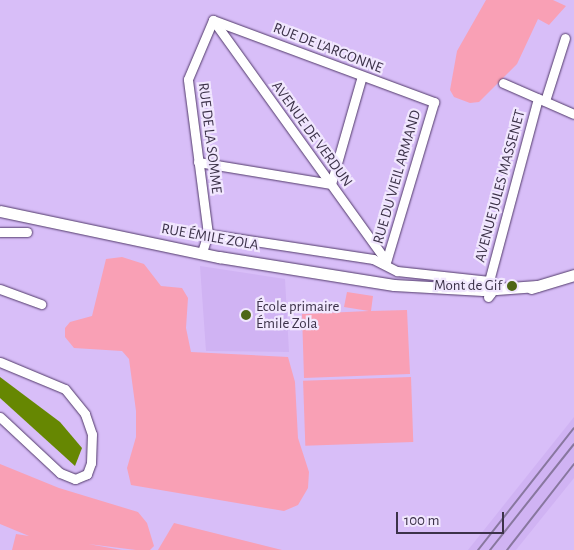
<!DOCTYPE html>
<html>
<head>
<meta charset="utf-8">
<style>
	body { margin:0 }
	#map { position:relative; width:574px; height:550px; overflow:hidden; background:#d8bef8; font-family:"Alegreya Sans",sans-serif }
	div>[style] { position:absolute }
	[style*='--x'] { left:calc(var(--x)*1px); top:calc(var(--y)*1px); width:calc(var(--w)*1px); rotate:calc(var(--a)*1deg) }
	.built>* { inset:0; background:#d0b3f3 }
	.green>* { inset:0; background:#f9a0b5; transform-origin:0 0 }
	.water>* { inset:0; background:#668702 }
	.roads { filter:drop-shadow(0 0 1px #51396a) drop-shadow(0 0 1px #51396a) }
	.minor>* { height:9px; margin:-4.5px; padding:0 4.5px; transform-origin:4.5px; border-radius:4.5px; background:#fff }
	.major>* { height:11px; margin:-5.5px; padding:0 5.5px; transform-origin:5.5px; border-radius:5.5px; background:#fff }
	.rail>* { height:2px; margin:-1px; padding:0 1px; transform-origin:1px; border-radius:1px; background:#88779f }
	.dots>* { width:14px; height:14px; translate:-50% -50%; box-sizing:border-box; border:2px solid #f1e7fe; border-radius:50% }
	span { translate:-50% -50%; white-space:nowrap; text-align:center; line-height:1.15; -webkit-text-stroke:4.5px #f1e7fe; paint-order:stroke }
	.street-label { font-size:15px; color:#3c3249 }
	.poi-label { font-size:15px; color:#3c3249 }
	.right { translate:-100% -50%; text-align:right }
	.left { translate:0 -50%; text-align:left }
	.scale { position:absolute; left:396px; top:512px; width:108px; height:22px; box-sizing:border-box; border:2px solid #3c3249; border-top:0; padding-left:6px; font-size:15px; line-height:18px; white-space:nowrap; color:#3c3249; -webkit-text-stroke:4px #f1e7fe; paint-order:stroke }
</style>
</head>
<body>
<div id="map">
	<div class="built">
		<i style="clip-path:polygon(200px 266px,285px 279px,289px 352px,206px 351px)"></i>
		<i style="clip-path:polygon(574px 417px,574px 478px,516px 550px,468px 550px)"></i>
	</div>
	<div class="green">
		<i style="clip-path:polygon(486px 0,553px 0,566px 6px,549px 25px,538px 19px,517px 64px,479px 102px,470px 103px,454px 97px,450px 90px,457px 51px)"></i>
		<i style="clip-path:polygon(122px 257px,144px 264px,161px 286px,182px 288px,188px 298px,186px 328px,191px 352px,288px 357px,295px 382px,298px 438px,309px 472px,308px 488px,298px 505px,284px 511px,131px 485px,127px 468px,136px 437px,136px 411px,129px 359px,122px 351px,74px 348px,65px 337px,65px 328px,70px 322px,92px 316px,106px 259px)"></i>
		<i style="clip-path:polygon(347px 292px,373px 296px,371px 311px,407px 310px,410px 374px,304px 378px,302px 314px,369px 311px,344px 307px)"></i>
		<i style="left:411px;top:377px;width:65px;height:108px;rotate:88deg"></i>
		<i style="clip-path:polygon(0 464px,59px 488px,138px 512px,147px 523px,154px 546px,150px 550px,136px 550px,88px 544px,122px 550px,12px 550px,16px 534px,29px 536px,0 524px)"></i>
		<i style="clip-path:polygon(174px 523px,282px 550px,158px 550px)"></i>
	</div>
	<div class="water">
		<i style="clip-path:polygon(0 377px,60px 422px,82px 448px,75px 466px,0 398px)"></i>
	</div>
	<div class="roads">
		<div class="minor">
			<i style="--x:213;--y:20;--w:236;--a:20.4"></i>
			<i style="--x:434;--y:102;--w:164;--a:106.7"></i>
			<i style="--x:213;--y:20;--w:297;--a:54.3"></i>
			<i style="--x:503;--y:83;--w:77;--a:23.6"></i>
			<i style="--x:545;--y:101;--w:66;--a:-72.4"></i>
			<i style="--x:198;--y:162;--w:135;--a:9.4"></i>
			<i style="--x:331;--y:184;--w:112;--a:-74"></i>
			<i style="--x:0;--y:232;--w:27;--a:0"></i>
			<i style="--x:208;--y:234;--w:167;--a:8.6"></i>
			<i style="--x:373;--y:259;--w:27;--a:27"></i>
			<i style="--x:397;--y:271;--w:93;--a:6.2"></i>
			<i style="--x:489;--y:281;--w:12;--a:81"></i>
			<i style="--x:491;--y:293;--w:5;--a:127"></i>
			<i style="--x:202;--y:252;--w:19;--a:-72"></i>
			<i style="--x:208;--y:234;--w:156;--a:-97.4"></i>
			<i style="--x:188;--y:79;--w:64;--a:-67"></i>
			<i style="--x:489;--y:281;--w:189;--a:-75"></i>
			<i style="--x:0;--y:289;--w:44;--a:20.1"></i>
			<i style="--x:0;--y:362;--w:70;--a:22.6"></i>
			<i style="--x:65;--y:389;--w:32;--a:51"></i>
			<i style="--x:85;--y:414;--w:21;--a:71"></i>
			<i style="--x:92;--y:434;--w:29;--a:92"></i>
			<i style="--x:91;--y:463;--w:12;--a:110"></i>
			<i style="--x:87;--y:474;--w:13;--a:157"></i>
			<i style="--x:75;--y:479;--w:16;--a:-158"></i>
			<i style="--x:60;--y:473;--w:82;--a:-137"></i>
		</div>
		<div class="major">
			<i style="--x:0;--y:211;--w:224;--a:11.9"></i>
			<i style="--x:219;--y:257;--w:177;--a:9.1"></i>
			<i style="--x:394;--y:285;--w:89;--a:3.2"></i>
			<i style="--x:483;--y:290;--w:54;--a:-4.2"></i>
			<i style="--x:531;--y:288;--w:45;--a:-16.8"></i>
		</div>
	</div>
	<div class="rail">
		<i style="--x:478;--y:550;--w:155;--a:-51.8"></i>
		<i style="--x:490;--y:550;--w:135;--a:-51.6"></i>
		<i style="--x:507;--y:550;--w:109;--a:-52.1"></i>
	</div>
	<div class="dots">
		<i style="left:512px;top:286px;background:#4e6615"></i>
		<i style="left:246px;top:315px;background:#4e6615"></i>
	</div>
	<div class="street-label">
		<span style="left:328px;top:48px;rotate:21deg">RUE DE L'ARGONNE</span>
		<span style="left:312px;top:134px;rotate:54deg">AVENUE DE VERDUN</span>
		<span style="left:210px;top:138px;rotate:83deg">RUE DE LA SOMME</span>
		<span style="left:397px;top:177px;rotate:-74deg">RUE DU VIEIL ARMAND</span>
		<span style="left:500px;top:186px;rotate:-75deg">AVENUE JULES MASSENET</span>
		<span style="left:210px;top:237px;rotate:10deg">RUE ÉMILE ZOLA</span>
	</div>
	<div class="poi-label">
		<span class="right" style="left:502px;top:286px">Mont de Gif</span>
		<span class="left" style="left:256px;top:315px">École primaire<br>Émile Zola</span>
	</div>
	<div class="scale">100 m</div>
</div>
</body>
</html>
